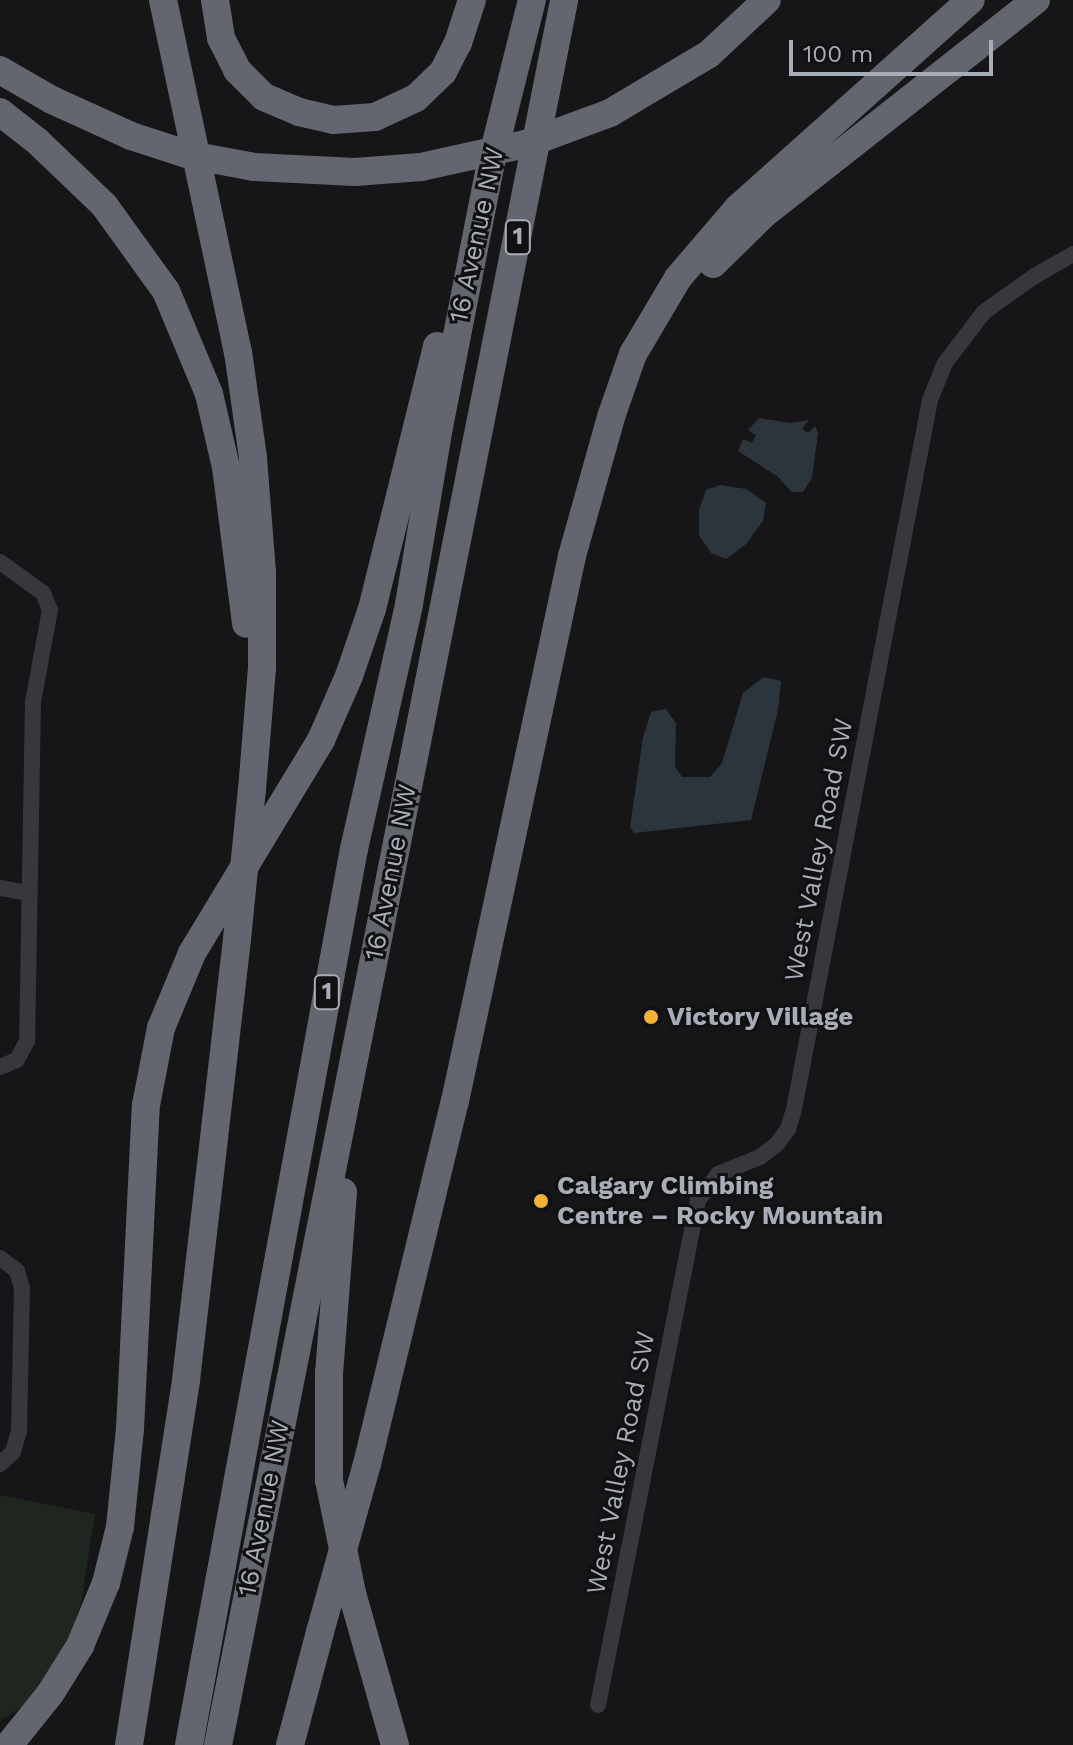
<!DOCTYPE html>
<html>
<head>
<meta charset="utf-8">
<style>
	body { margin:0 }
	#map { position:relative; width:1073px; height:1745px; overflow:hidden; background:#161618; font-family:"Work Sans",sans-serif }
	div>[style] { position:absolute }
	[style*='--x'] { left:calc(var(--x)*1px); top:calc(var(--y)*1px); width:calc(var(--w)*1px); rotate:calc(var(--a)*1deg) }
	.green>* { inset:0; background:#1e261f }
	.water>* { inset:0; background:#2c353c }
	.minor>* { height:16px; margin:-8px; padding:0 8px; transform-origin:8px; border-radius:8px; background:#37383d }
	.motorway>* { height:28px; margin:-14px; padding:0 14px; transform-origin:14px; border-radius:14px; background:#63666e }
	.motorway-bridge>* { height:28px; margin:-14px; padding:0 14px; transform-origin:14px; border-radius:14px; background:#63666e }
	.dots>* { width:22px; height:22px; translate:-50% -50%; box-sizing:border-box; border:4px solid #111113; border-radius:50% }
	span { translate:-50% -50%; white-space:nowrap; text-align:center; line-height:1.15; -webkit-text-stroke:6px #111113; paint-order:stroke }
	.shield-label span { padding:2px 6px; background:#111113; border:2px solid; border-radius:6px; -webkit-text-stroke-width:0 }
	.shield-label { font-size:24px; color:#a8adb8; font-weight:700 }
	.street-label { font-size:26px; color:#a8adb8 }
	.poi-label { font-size:26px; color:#a8adb8; font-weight:700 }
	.left { translate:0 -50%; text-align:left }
	.scale { position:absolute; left:789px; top:40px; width:204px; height:36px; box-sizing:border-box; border:4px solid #a8adb8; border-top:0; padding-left:10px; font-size:24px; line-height:28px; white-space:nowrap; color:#a8adb8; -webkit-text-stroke:6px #111113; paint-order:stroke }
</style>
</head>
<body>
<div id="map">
	<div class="green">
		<i style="clip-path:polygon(0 1495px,95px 1514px,81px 1604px,62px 1662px,25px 1705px,0 1721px)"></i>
	</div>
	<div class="water">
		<i style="clip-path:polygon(759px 418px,791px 423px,809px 420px,802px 429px,808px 433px,815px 426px,818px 433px,812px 478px,803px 492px,792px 492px,777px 476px,738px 451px,743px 439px,752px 443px,756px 435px,748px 430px)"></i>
		<i style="clip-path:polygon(720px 485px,746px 489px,766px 503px,763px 521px,746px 544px,726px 559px,711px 553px,699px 535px,699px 510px,706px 490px)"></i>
		<i style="clip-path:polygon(764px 677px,781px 681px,778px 710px,751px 820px,634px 833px,630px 827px,643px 737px,651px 712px,666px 709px,676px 723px,675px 766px,682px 777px,710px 777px,722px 763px,743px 693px)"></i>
	</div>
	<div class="minor">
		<i style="--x:0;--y:562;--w:53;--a:35.8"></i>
		<i style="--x:43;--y:593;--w:18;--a:68"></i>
		<i style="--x:50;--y:610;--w:94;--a:100.5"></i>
		<i style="--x:33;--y:702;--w:339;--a:91"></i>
		<i style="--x:27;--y:1041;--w:21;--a:118"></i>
		<i style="--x:17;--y:1060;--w:18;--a:158"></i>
		<i style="--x:0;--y:888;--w:29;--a:10"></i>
		<i style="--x:0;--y:1258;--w:21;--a:37"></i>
		<i style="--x:17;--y:1271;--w:18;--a:74"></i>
		<i style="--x:22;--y:1288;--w:143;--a:91.2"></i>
		<i style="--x:19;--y:1431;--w:22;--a:106"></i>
		<i style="--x:13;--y:1452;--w:18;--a:137"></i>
		<i style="--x:598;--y:1705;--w:515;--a:-78.8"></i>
		<i style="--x:698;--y:1200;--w:33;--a:-52"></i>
		<i style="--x:718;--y:1174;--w:45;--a:-22"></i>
		<i style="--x:760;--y:1157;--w:21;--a:-37"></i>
		<i style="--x:777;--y:1144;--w:19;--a:-54"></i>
		<i style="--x:788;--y:1129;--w:21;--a:-73"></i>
		<i style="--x:794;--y:1109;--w:722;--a:-79.14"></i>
		<i style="--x:930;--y:400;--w:40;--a:-68"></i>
		<i style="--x:945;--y:363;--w:64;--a:-52.6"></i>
		<i style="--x:984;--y:312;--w:60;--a:-35.5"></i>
		<i style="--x:1033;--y:277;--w:46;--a:-29.9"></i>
	</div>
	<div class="motorway">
		<i style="--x:163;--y:0;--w:360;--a:78"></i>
		<i style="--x:238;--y:352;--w:107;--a:81.9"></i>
		<i style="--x:253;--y:458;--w:115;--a:85.5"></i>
		<i style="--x:262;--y:573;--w:95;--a:90"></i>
		<i style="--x:262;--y:668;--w:122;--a:94.7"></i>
		<i style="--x:215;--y:0;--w:38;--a:81"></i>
		<i style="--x:221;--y:38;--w:36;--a:63"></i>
		<i style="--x:237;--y:70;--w:38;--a:45"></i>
		<i style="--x:264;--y:97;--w:38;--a:23"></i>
		<i style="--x:299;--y:112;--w:35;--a:13"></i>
		<i style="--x:333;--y:120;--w:42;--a:-4.1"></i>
		<i style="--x:375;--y:117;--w:45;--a:-24.9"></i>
		<i style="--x:416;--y:98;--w:37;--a:-44"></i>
		<i style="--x:443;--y:72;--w:33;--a:-63"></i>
		<i style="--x:458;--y:43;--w:45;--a:-72"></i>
		<i style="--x:0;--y:70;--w:60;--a:30"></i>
		<i style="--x:52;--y:100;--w:87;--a:24.5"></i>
		<i style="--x:0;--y:112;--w:47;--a:38.1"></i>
		<i style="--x:37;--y:141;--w:93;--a:43.7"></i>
		<i style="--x:104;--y:205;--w:106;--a:54.2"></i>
		<i style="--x:166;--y:291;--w:112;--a:67.3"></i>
		<i style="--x:209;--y:394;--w:75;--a:76.9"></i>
		<i style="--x:226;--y:467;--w:158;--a:82.7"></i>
		<i style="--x:610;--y:113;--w:115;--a:-30.8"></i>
		<i style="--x:709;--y:54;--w:79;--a:-43"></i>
		<i style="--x:254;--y:167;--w:101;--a:2.8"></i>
		<i style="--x:355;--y:172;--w:66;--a:-4.3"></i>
		<i style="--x:713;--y:264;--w:71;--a:-44.4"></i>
		<i style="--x:764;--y:214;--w:346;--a:-38.2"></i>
		<i style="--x:343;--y:1192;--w:182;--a:94.4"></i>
		<i style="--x:329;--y:1373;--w:107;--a:90"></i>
		<i style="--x:329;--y:1480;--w:115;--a:78.5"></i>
		<i style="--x:352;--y:1593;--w:158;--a:74.2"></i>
		<i style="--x:367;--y:1464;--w:374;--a:-76.4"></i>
		<i style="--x:455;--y:1101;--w:557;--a:-77.88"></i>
		<i style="--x:572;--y:556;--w:144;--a:-74.3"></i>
		<i style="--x:611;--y:417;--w:67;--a:-70.8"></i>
		<i style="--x:633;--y:354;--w:88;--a:-59.4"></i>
		<i style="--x:678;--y:278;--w:92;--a:-49.4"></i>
		<i style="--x:738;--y:208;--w:312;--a:-41.8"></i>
		<i style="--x:9;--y:1745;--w:65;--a:-51.2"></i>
		<i style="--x:50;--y:1694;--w:57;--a:-58"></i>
		<i style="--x:80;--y:1646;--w:68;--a:-67.6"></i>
		<i style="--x:106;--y:1583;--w:58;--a:-76"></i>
		<i style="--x:120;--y:1527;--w:99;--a:-84.2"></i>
		<i style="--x:130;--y:1429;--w:324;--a:-87.2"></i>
		<i style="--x:146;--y:1105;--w:78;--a:-79"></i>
		<i style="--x:161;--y:1028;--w:81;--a:-67.5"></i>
		<i style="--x:192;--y:953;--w:249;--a:-58.8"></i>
		<i style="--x:321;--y:740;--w:70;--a:-66.4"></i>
		<i style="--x:349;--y:676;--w:71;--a:-71.1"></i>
		<i style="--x:372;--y:609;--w:271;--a:-76.1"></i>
		<i style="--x:129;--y:1745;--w:369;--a:-81.1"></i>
		<i style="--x:186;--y:1380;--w:444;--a:-83.4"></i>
		<i style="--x:189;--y:1745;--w:911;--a:-79.57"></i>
		<i style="--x:354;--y:849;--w:251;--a:-77.3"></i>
		<i style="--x:409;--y:604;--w:180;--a:-80.4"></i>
		<i style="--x:439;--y:427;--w:265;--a:-78.9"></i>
		<i style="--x:490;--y:167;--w:172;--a:-75.9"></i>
		<i style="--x:218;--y:1745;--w:1779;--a:-78.78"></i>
		<i style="--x:290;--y:1745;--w:117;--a:-75.1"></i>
	</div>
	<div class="motorway-bridge">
		<i style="--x:131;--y:136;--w:62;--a:17.9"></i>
		<i style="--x:190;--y:155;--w:65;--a:10.6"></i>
		<i style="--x:421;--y:167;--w:107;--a:-12.4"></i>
		<i style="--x:526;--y:144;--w:90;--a:-20.3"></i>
		<i style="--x:237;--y:939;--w:150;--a:-84.3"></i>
		<i style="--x:320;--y:1632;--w:174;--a:-74.4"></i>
	</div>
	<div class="dots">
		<i style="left:651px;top:1017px;background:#f2b134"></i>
		<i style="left:541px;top:1201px;background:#f2b134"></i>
	</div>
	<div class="shield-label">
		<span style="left:518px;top:237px">1</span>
		<span style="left:327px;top:992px">1</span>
	</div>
	<div class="street-label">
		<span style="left:477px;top:235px;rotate:-78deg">16 Avenue NW</span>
		<span style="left:819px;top:850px;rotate:-79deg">West Valley Road SW</span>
		<span style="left:391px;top:872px;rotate:-79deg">16 Avenue NW</span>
		<span style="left:621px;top:1463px;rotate:-79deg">West Valley Road SW</span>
		<span style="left:264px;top:1508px;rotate:-79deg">16 Avenue NW</span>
	</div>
	<div class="poi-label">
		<span class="left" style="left:667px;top:1017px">Victory Village</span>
		<span class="left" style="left:557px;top:1201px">Calgary Climbing<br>Centre – Rocky Mountain</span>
	</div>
	<div class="scale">100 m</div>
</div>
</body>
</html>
